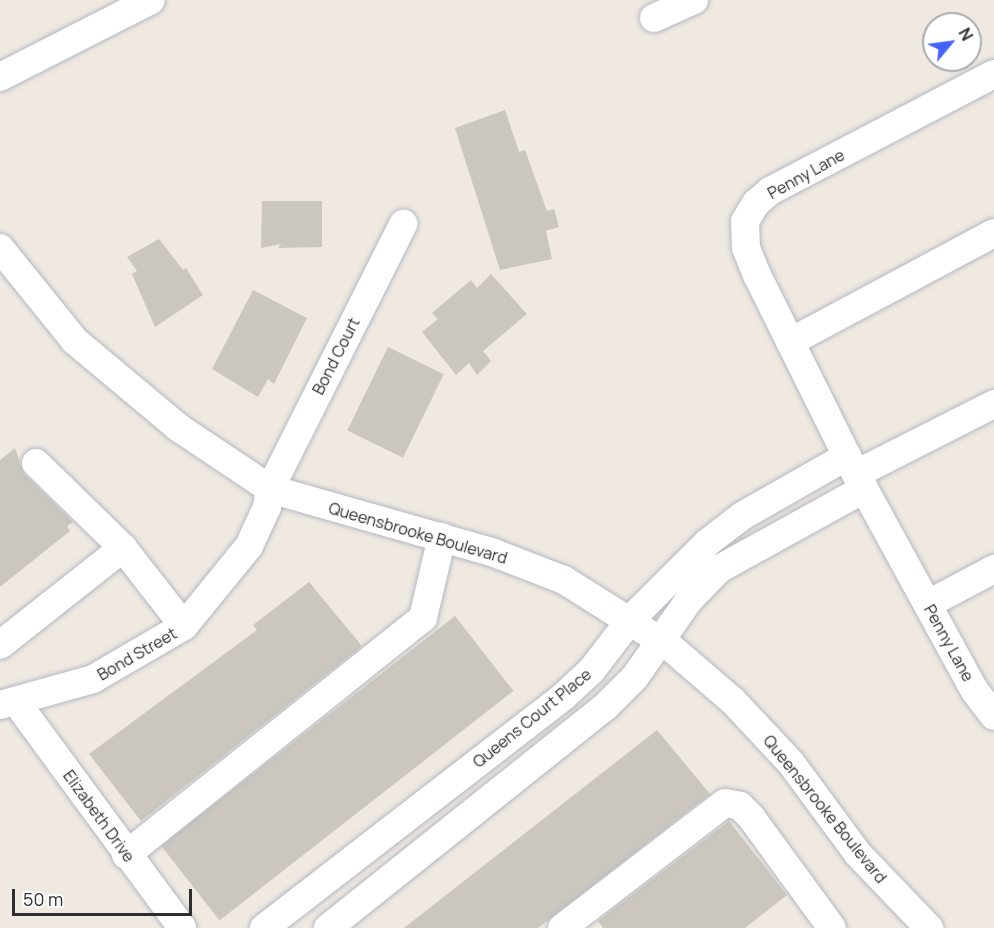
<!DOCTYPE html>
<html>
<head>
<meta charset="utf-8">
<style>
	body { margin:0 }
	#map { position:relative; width:994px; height:928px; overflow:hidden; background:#efe9e1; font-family:Manrope,sans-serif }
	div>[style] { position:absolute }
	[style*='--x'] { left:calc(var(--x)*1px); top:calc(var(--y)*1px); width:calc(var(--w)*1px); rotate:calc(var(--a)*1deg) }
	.building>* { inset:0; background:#cbc7bf; transform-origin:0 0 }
	.roads { filter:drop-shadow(0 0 2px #b4b7c1) drop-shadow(0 0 2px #b4b7c1) }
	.minor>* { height:28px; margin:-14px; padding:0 14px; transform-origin:14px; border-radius:14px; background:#fff }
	span { translate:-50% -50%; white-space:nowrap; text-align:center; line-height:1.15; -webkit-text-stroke:5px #fff; paint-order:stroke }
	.street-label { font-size:16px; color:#2e2e2e }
	.north { position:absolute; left:922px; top:12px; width:60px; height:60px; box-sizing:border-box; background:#fff; border:2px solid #ababab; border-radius:50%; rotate:61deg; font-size:16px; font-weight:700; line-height:24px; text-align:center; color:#2e2e2e }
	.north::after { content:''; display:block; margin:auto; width:21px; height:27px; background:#4264fb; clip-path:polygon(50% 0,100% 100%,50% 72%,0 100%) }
	.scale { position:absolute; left:12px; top:889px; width:180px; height:27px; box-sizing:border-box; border:3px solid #2e2e2e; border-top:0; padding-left:8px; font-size:18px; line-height:21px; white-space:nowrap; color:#2e2e2e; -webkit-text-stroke:4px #fff; paint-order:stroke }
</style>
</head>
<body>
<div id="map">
	<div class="building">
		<i style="clip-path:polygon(505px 110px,519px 152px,525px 150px,547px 211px,554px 209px,559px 227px,546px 231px,552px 259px,500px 270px,455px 128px)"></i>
		<i style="clip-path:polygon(262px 201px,322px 201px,322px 247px,278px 248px,281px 244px,261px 248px)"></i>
		<i style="clip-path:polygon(159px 239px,183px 270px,186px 268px,203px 295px,155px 327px,132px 274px,137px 271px,127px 257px)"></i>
		<i style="clip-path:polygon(491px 274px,527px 314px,483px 351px,491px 361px,477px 375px,469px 363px,456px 375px,422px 332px,438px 319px,432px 313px,471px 280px,477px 288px)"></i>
		<i style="clip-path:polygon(253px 290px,307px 318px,274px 384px,268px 379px,258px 397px,212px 369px)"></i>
		<i style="left:388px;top:347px;width:62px;height:93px;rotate:26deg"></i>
		<i style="clip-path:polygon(15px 448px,24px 474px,73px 522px,67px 526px,70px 531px,0 587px,0 460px)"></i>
		<i style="clip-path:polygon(309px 582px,362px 646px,141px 821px,89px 754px,257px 630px,253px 625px)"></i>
		<i style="left:455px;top:616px;width:95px;height:373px;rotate:52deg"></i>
		<i style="clip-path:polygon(657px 730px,710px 794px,547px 921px,538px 928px,404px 928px)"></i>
		<i style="clip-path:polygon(729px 821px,787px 895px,745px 928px,603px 928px,598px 921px)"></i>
	</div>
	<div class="roads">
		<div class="minor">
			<i style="--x:654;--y:18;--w:44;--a:-24.2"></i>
			<i style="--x:994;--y:74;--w:253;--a:152.4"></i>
			<i style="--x:770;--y:191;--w:18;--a:139"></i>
			<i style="--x:756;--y:203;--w:21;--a:121"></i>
			<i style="--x:745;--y:221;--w:27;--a:88"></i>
			<i style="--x:746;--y:248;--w:29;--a:68"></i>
			<i style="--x:757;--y:275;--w:222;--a:63.6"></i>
			<i style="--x:856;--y:474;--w:247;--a:61.3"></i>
			<i style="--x:975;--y:691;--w:31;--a:53"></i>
			<i style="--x:0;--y:77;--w:169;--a:-27"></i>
			<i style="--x:0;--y:248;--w:119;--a:51.1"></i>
			<i style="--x:75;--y:341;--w:136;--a:39.9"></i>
			<i style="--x:179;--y:428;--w:110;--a:33.8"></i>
			<i style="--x:270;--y:489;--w:233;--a:15.9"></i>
			<i style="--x:494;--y:553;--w:75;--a:21.1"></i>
			<i style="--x:564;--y:580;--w:124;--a:32.2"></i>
			<i style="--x:669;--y:646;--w:84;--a:40.7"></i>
			<i style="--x:733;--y:701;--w:85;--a:46.9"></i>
			<i style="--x:791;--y:763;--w:113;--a:53.6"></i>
			<i style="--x:858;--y:854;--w:103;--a:46.2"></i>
			<i style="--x:790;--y:342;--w:231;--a:-28.1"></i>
			<i style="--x:36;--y:463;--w:122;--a:44.3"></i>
			<i style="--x:856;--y:474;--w:155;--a:-26.9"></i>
			<i style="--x:928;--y:604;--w:75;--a:-27.9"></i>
			<i style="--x:0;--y:645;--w:157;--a:-38.3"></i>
			<i style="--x:123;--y:548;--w:99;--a:52"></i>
			<i style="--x:17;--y:703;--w:279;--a:53.7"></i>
			<i style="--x:0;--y:705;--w:97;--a:-15.6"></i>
			<i style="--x:93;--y:679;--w:105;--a:-30.2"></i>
			<i style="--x:184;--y:626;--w:103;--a:-50.9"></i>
			<i style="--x:249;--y:546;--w:43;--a:-65.2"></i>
			<i style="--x:267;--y:507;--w:18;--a:-81"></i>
			<i style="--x:270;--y:489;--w:297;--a:-63.3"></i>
			<i style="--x:126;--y:855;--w:380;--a:-38.6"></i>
			<i style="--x:423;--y:618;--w:83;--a:-76.8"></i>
			<i style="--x:264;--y:928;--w:379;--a:-37.7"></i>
			<i style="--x:564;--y:696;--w:37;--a:-43"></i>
			<i style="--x:591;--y:671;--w:66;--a:-52.4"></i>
			<i style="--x:631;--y:619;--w:107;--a:-45"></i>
			<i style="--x:707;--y:543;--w:44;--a:-37.6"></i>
			<i style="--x:742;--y:516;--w:121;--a:-29.7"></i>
			<i style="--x:328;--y:928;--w:354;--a:-38.6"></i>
			<i style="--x:605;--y:707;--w:42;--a:-45"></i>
			<i style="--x:635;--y:677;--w:94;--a:-55"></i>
			<i style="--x:689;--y:600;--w:43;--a:-45.9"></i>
			<i style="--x:719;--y:569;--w:166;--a:-28.9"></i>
			<i style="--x:562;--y:928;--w:205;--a:-37.5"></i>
			<i style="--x:725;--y:803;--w:15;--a:11"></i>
			<i style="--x:740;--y:806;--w:16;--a:45"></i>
			<i style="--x:751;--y:817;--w:137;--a:53.9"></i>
		</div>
	</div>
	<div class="street-label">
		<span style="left:806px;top:174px;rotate:-29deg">Penny Lane</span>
		<span style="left:336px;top:356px;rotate:-63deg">Bond Court</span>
		<span style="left:418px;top:533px;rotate:16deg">Queensbrooke Boulevard</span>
		<span style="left:949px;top:643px;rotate:61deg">Penny Lane</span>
		<span style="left:137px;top:654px;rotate:-30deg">Bond Street</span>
		<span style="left:532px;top:718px;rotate:-39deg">Queens Court Place</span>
		<span style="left:825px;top:809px;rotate:51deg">Queensbrooke Boulevard</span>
		<span style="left:99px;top:816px;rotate:54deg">Elizabeth Drive</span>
	</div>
	<div class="north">N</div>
	<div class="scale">50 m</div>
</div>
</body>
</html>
